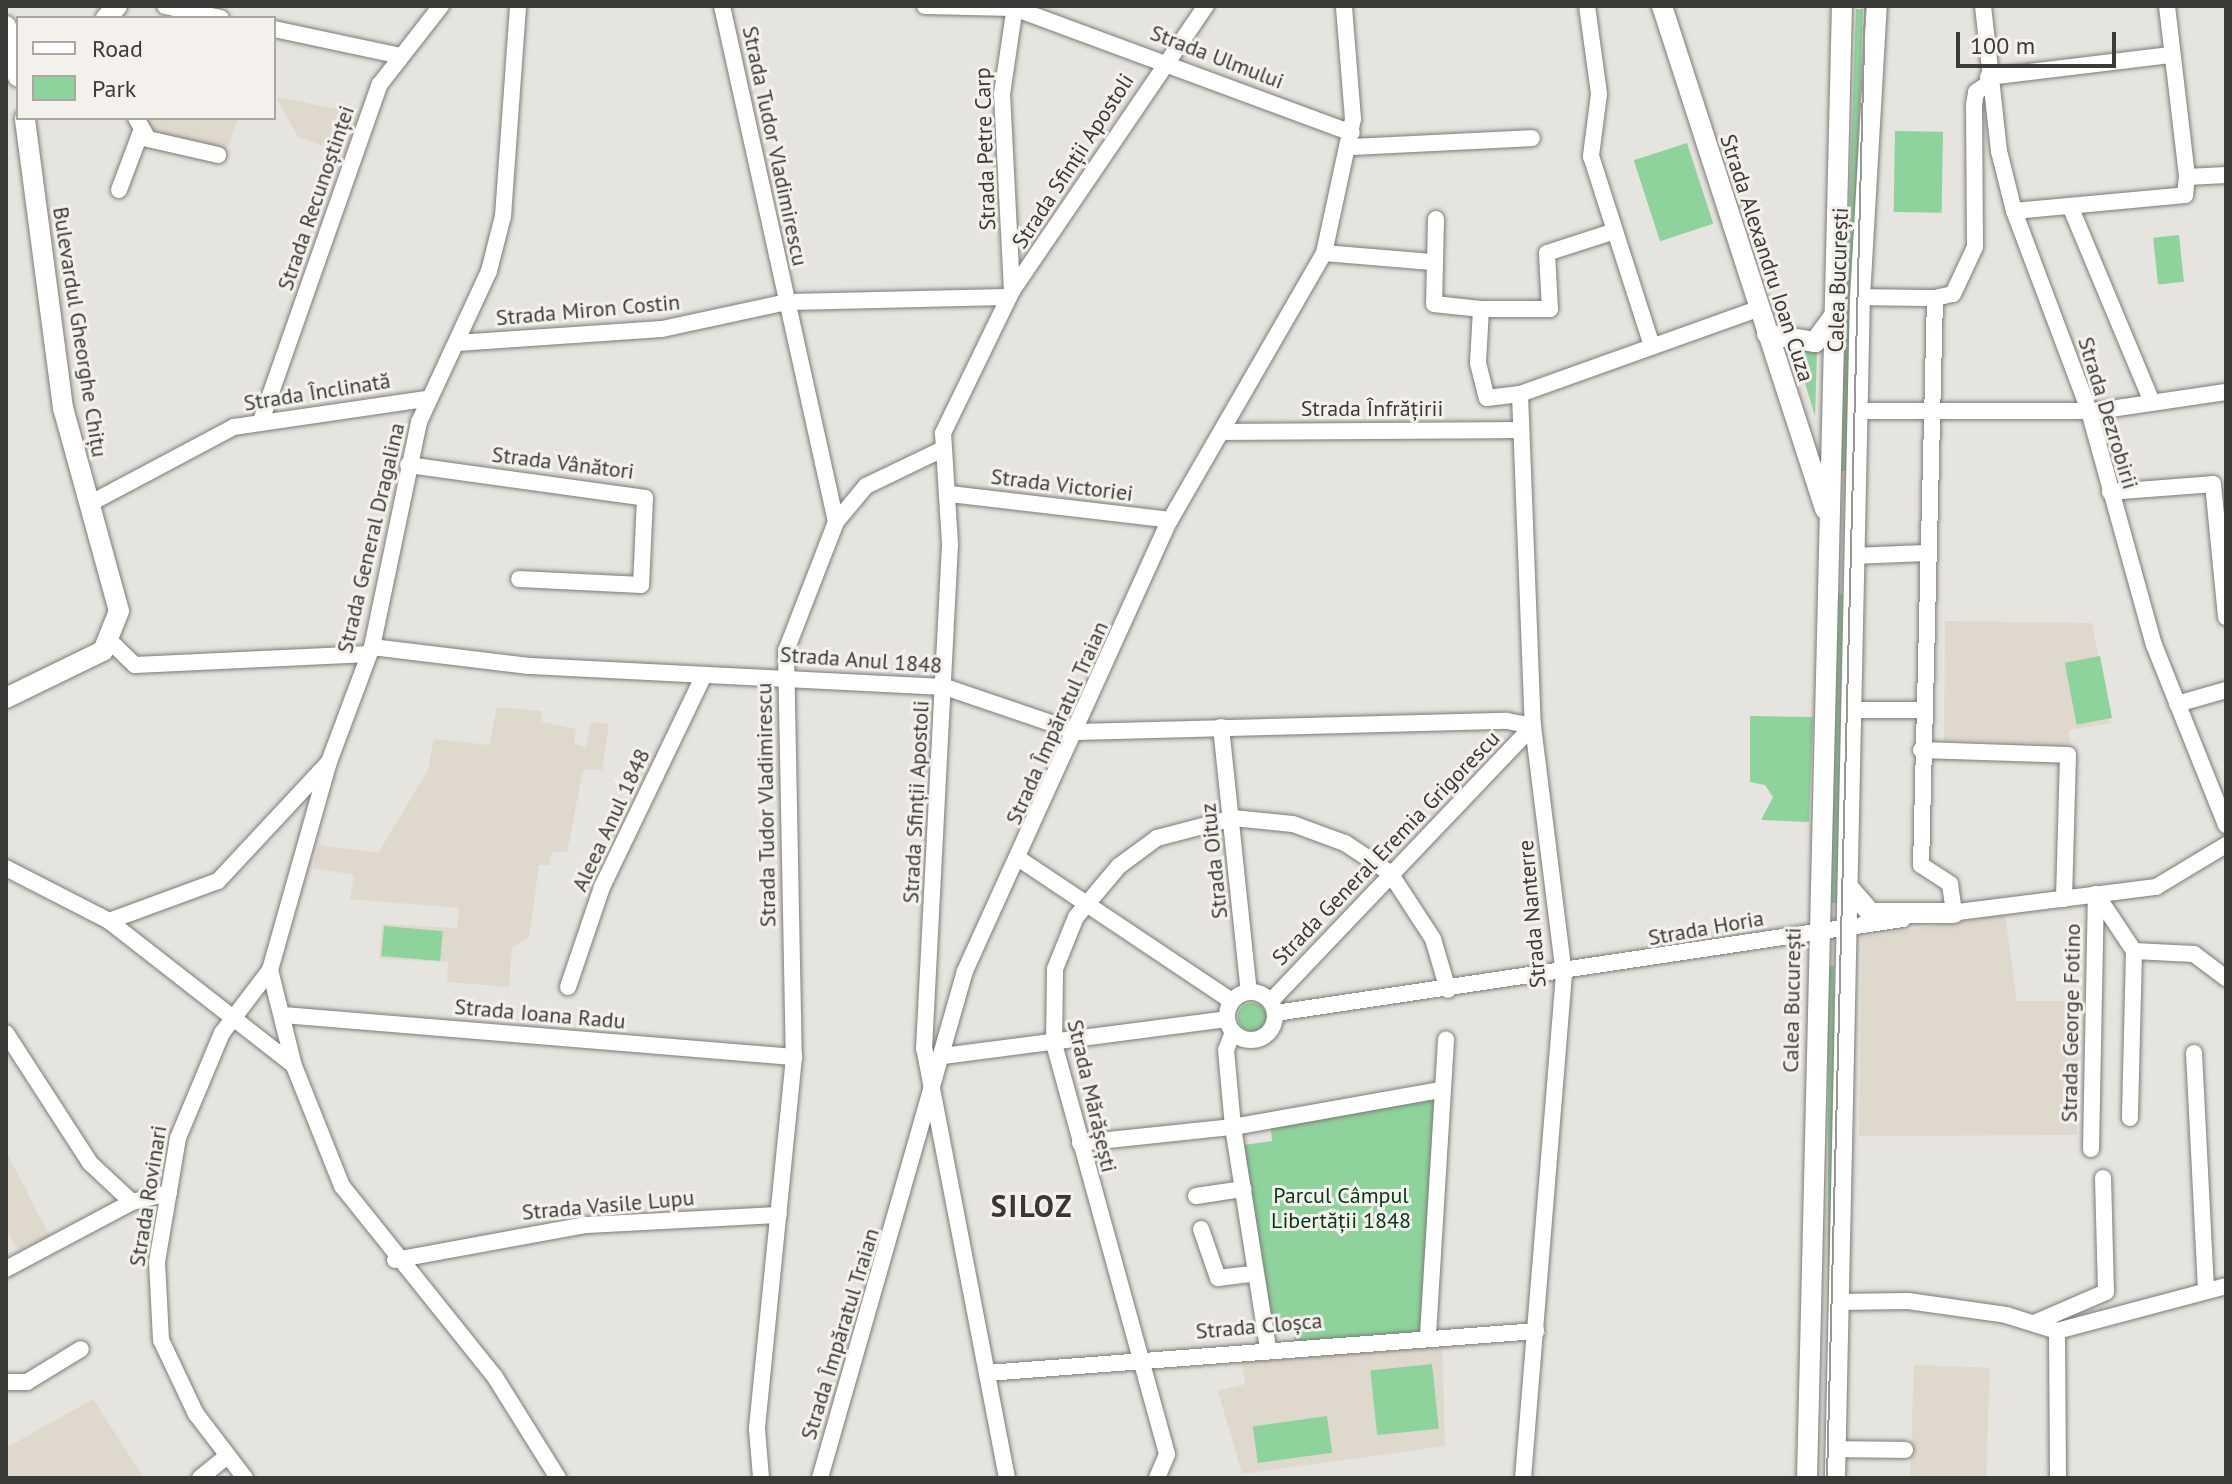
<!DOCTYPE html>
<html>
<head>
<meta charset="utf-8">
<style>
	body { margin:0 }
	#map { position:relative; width:2232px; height:1484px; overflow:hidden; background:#e6e4df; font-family:"PT Sans",sans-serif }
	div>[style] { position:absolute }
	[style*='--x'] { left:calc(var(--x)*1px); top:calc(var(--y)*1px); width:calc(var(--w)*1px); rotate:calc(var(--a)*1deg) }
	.built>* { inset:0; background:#dfd9cd; transform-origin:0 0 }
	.green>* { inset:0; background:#8ed39c; transform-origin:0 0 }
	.round { border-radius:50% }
	.roads { filter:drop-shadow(0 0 2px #7d7b76) drop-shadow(0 0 2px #7d7b76) }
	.minor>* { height:16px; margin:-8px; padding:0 8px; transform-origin:8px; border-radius:8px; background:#fff }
	.minor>.ring { margin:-8px; padding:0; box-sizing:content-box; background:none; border:16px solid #fff; border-radius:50% }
	.major>* { height:20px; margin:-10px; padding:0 10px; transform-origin:10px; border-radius:10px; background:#fff }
	.tram>* { height:2px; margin:-1px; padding:0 1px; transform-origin:1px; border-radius:1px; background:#999894 }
	span { translate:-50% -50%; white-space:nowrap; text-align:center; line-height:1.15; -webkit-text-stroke:6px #f4f1ec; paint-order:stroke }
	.street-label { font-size:22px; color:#3b3b38 }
	.park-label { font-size:22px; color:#023a17 }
	.district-label { font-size:30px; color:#393733; font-weight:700; letter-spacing:2px }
	.frame { position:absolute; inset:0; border:8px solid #3b3b38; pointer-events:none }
	.legend { position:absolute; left:16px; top:16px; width:260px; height:104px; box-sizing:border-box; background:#f4f1ec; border:2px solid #aaa8a4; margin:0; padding:10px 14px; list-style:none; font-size:24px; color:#3b3b38 }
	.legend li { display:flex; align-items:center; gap:16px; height:40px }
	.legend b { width:40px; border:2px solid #aaa8a4 }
	.scale { position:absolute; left:1956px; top:32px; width:160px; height:36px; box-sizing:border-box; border:4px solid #3b3b38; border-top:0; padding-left:10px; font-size:24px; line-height:28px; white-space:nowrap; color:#3b3b38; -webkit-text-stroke:6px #f4f1ec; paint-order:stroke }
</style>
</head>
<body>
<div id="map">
	<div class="built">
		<i style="clip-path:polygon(276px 97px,359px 113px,345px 154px,298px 137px)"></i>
		<i style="clip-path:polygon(143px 118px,238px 118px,227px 150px,147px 131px)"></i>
		<i style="clip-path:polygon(1945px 621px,2092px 623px,2111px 723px,2069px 730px,2070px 744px,1944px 740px)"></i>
		<i style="clip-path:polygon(497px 707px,541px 711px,542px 722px,576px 729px,574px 744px,586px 747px,591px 722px,609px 724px,602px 770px,583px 770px,567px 852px,552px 852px,549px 865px,539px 865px,529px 938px,512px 947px,509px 987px,447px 982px,448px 962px,379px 959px,382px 924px,457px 928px,459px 908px,350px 899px,354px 875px,313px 868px,318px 845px,378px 853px,428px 770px,434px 739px,489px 745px)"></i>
		<i style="clip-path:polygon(2005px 915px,2017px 1001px,2078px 1001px,2077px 1135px,1859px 1136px,1862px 937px)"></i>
		<i style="clip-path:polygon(6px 1151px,50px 1237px,18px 1250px,6px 1229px)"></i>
		<i style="clip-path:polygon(1442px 1334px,1445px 1446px,1242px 1474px,1218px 1391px,1245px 1384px,1240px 1349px)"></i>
		<i style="left:1914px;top:1365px;width:76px;height:113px;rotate:2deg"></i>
		<i style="clip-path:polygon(93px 1399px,144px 1478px,6px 1478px,6px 1448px)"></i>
	</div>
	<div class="green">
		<i style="clip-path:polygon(1856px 9px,1863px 9px,1846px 471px,1840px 471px)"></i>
		<i style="left:1895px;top:131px;width:48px;height:81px;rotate:1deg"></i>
		<i style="left:1687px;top:143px;width:85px;height:56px;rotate:72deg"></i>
		<i style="left:2179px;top:235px;width:47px;height:26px;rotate:84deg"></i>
		<i style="clip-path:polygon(1817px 349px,1815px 416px,1795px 351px)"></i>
		<i style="clip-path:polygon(1838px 594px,1843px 594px,1837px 903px,1830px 903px)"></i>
		<i style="left:2100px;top:656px;width:63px;height:36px;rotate:79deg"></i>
		<i style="clip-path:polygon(1750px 716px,1813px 717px,1809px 822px,1761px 820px,1773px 797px,1765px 785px,1750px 782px)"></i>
		<i style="left:384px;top:926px;width:59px;height:30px;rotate:5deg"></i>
		<i style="left:1828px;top:966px;width:6px;height:512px"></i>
		<i class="round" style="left:1238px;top:1003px;width:28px;height:28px"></i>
		<i style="clip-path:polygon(1441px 1090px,1428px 1335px,1295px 1345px,1292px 1323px,1264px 1326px,1236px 1146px,1272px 1141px,1270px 1120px)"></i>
		<i style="left:1432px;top:1364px;width:65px;height:62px;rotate:84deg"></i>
		<i style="left:1327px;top:1416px;width:37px;height:75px;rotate:82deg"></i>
	</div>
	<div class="roads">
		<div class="minor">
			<i style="--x:165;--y:6;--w:57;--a:12.1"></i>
			<i style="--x:722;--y:6;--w:528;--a:77.54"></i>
			<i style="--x:836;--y:522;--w:138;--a:111.2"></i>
			<i style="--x:786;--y:651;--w:406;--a:88.9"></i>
			<i style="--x:794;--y:1057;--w:374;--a:95.7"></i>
			<i style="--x:757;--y:1429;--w:49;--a:85.3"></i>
			<i style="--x:925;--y:6;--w:89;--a:1.3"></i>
			<i style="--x:1014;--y:8;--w:360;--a:20.3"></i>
			<i style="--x:1587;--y:6;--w:89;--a:82.2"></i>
			<i style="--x:1599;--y:94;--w:63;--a:97.4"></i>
			<i style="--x:1591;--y:156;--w:200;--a:72.2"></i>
			<i style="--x:1983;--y:6;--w:146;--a:83.7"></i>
			<i style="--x:1999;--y:151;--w:62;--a:76"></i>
			<i style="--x:2014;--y:211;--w:214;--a:69.4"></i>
			<i style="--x:2089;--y:411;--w:243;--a:74.5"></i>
			<i style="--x:2154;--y:645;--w:194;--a:68.2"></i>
			<i style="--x:2167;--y:6;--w:172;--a:83.3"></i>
			<i style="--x:2187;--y:177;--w:39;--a:-3"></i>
			<i style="--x:274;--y:29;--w:125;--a:12"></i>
			<i style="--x:1988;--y:77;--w:184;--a:-6.9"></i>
			<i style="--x:136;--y:118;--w:24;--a:60"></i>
			<i style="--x:148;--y:139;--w:72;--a:12.9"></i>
			<i style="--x:1350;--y:147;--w:182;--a:-2.8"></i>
			<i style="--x:119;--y:190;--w:60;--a:-69.4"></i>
			<i style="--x:2070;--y:206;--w:212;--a:67.3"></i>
			<i style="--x:2014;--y:211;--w:172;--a:-5.3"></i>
			<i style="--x:2185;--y:195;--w:18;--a:-84"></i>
			<i style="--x:1436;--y:219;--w:85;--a:91.3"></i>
			<i style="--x:1434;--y:304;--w:47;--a:6.1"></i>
			<i style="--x:1481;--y:309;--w:69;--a:0"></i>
			<i style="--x:1550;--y:309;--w:56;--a:-93.1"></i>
			<i style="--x:1547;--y:253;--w:71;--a:-17.9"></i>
			<i style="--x:1324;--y:253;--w:108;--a:4.8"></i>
			<i style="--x:1012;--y:291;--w:197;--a:-92.9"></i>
			<i style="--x:1002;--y:94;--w:89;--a:-81.6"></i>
			<i style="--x:1860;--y:297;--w:75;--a:0.8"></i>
			<i style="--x:1935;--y:298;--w:567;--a:91.41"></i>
			<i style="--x:1921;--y:865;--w:35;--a:33"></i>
			<i style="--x:1950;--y:884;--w:29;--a:82"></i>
			<i style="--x:1935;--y:298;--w:18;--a:-13"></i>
			<i style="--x:1953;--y:294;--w:52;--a:-64.9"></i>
			<i style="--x:1975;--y:247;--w:142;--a:-90.4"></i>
			<i style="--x:1974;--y:105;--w:13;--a:-81"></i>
			<i style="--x:1976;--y:92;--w:14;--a:-34"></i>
			<i style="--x:1481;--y:309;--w:54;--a:93.2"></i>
			<i style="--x:1478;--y:363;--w:36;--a:76"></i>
			<i style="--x:1487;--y:398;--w:33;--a:-7"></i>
			<i style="--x:1520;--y:394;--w:253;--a:-19.7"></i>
			<i style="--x:457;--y:343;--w:205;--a:-3.9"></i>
			<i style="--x:662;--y:329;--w:128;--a:-12.2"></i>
			<i style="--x:787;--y:302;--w:222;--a:-1.3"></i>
			<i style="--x:1520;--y:394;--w:332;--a:87.8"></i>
			<i style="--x:1533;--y:726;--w:250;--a:82.9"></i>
			<i style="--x:1564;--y:974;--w:506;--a:94.65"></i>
			<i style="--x:1858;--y:411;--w:239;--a:0"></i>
			<i style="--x:2097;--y:411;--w:130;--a:-8.4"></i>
			<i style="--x:261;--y:421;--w:357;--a:-70.6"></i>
			<i style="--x:380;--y:84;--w:99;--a:-52"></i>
			<i style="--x:1225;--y:432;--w:295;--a:-0.4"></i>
			<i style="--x:408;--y:465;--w:239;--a:7.9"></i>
			<i style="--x:645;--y:498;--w:87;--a:92.6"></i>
			<i style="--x:641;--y:585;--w:122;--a:-177.2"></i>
			<i style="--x:2110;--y:492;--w:103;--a:-4.4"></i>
			<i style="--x:2213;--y:484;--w:134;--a:84.4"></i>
			<i style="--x:950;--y:494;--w:222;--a:6.7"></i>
			<i style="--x:89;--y:504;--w:164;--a:-28"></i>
			<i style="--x:234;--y:427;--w:195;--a:-8.3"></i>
			<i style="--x:836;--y:522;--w:47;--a:-50.2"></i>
			<i style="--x:866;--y:486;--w:85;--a:-25.7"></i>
			<i style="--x:1855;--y:556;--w:69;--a:-2.5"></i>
			<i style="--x:111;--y:642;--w:33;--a:44"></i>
			<i style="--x:135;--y:665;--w:234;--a:-2.7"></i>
			<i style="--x:372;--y:647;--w:158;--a:6.9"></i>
			<i style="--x:529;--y:666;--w:417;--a:2.9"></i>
			<i style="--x:945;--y:687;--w:139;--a:18.8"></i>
			<i style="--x:1077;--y:732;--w:430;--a:-1.5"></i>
			<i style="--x:1507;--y:721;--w:26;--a:11"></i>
			<i style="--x:2177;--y:704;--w:51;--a:-15.9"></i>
			<i style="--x:1850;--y:710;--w:72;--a:0"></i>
			<i style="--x:1221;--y:727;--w:266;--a:84"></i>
			<i style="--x:1921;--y:750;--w:147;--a:1.9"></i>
			<i style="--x:2068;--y:755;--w:144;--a:91.6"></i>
			<i style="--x:1021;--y:860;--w:254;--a:33.8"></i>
			<i style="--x:6;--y:868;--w:116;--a:27.2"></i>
			<i style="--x:109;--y:921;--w:234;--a:38"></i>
			<i style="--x:2096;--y:894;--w:69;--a:56.3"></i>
			<i style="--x:2134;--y:951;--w:167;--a:91.4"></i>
			<i style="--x:1942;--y:914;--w:216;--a:-7.2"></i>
			<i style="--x:2156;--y:887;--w:82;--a:-31"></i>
			<i style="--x:109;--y:921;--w:116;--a:-20.2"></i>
			<i style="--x:218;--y:881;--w:161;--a:-47"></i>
			<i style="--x:2134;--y:951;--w:60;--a:2.9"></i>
			<i style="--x:2194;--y:954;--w:40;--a:37"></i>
			<i style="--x:270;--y:970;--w:99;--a:76"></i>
			<i style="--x:294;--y:1066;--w:129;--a:68.2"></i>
			<i style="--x:342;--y:1186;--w:245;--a:51.3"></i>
			<i style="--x:495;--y:1377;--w:119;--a:58"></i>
			<i style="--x:568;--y:987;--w:106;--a:-71.2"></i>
			<i style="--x:602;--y:887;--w:235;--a:-64.3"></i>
			<i class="ring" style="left:1227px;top:992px;width:32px;height:32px"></i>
			<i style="--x:1271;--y:1001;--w:380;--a:-46.4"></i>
			<i style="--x:1276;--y:1013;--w:634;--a:-8.53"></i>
			<i style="--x:283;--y:1015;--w:513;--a:4.7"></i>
			<i style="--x:1233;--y:1032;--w:19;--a:111"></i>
			<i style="--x:1226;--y:1050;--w:77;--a:84.8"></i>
			<i style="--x:1233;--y:1127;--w:223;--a:81"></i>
			<i style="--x:6;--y:1033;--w:155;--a:57.1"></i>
			<i style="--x:90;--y:1163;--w:57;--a:42.9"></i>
			<i style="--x:2194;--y:1053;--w:237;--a:87.1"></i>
			<i style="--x:943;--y:1056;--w:286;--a:-7.4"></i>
			<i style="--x:1080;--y:1143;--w:154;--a:-6"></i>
			<i style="--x:1233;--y:1127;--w:211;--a:-10.1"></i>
			<i style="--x:2091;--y:1149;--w:255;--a:-88.9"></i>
			<i style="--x:1196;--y:1196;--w:48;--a:-8.5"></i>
			<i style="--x:1201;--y:1229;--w:52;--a:70.9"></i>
			<i style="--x:1218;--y:1278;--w:38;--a:-7"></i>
			<i style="--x:395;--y:1260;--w:193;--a:-10.4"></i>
			<i style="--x:585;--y:1225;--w:194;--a:-3"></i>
			<i style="--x:6;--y:1269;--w:143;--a:-28"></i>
			<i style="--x:132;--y:1202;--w:38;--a:-14"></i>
			<i style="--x:1838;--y:1302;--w:70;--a:-0.8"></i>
			<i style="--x:1908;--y:1301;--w:99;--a:8.1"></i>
			<i style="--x:2006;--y:1315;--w:53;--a:17.4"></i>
			<i style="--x:2034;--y:1323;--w:78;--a:-23.3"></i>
			<i style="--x:2106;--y:1292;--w:114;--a:-91.5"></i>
			<i style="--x:2057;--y:1331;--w:175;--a:-14.9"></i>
			<i style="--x:2057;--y:1331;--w:147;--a:89.6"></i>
			<i style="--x:1428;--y:1335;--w:296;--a:-86.5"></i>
			<i style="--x:987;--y:1373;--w:551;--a:-4.37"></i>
			<i style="--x:6;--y:1382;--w:21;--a:0"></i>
			<i style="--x:27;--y:1382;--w:63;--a:-31.4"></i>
			<i style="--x:1835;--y:1449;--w:70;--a:0.8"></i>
			<i style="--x:200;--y:1478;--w:35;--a:-39"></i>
			<i style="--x:245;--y:1478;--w:81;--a:-127.4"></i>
			<i style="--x:196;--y:1414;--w:82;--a:-115.3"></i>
			<i style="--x:161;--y:1340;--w:78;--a:-92.9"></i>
			<i style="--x:157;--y:1262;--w:126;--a:-80.4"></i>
			<i style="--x:178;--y:1138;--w:114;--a:-67.3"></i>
			<i style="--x:222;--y:1033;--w:79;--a:-52.7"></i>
			<i style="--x:270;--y:970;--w:216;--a:-74.2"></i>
			<i style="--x:329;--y:762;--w:123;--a:-69.5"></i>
			<i style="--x:372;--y:647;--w:230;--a:-78.2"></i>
			<i style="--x:419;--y:422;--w:166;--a:-65.1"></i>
			<i style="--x:489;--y:271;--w:57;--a:-75.7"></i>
			<i style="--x:503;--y:216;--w:211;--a:-85.9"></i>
			<i style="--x:820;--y:1478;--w:527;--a:-74.04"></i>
			<i style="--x:965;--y:971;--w:495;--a:-65.6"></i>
			<i style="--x:1170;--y:520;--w:308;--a:-60"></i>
			<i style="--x:1324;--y:253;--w:137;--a:-77.8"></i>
			<i style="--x:1353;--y:119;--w:113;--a:-94.6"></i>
			<i style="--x:1007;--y:1478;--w:437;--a:-100.9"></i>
			<i style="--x:924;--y:1049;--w:506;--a:-87.05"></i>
			<i style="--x:950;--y:544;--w:111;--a:-93.6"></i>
			<i style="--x:943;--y:433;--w:158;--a:-64.1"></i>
			<i style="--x:1012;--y:291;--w:345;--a:-55.8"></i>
			<i style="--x:1157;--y:1478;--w:26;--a:-67"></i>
			<i style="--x:1167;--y:1454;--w:424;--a:-105.4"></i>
			<i style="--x:1054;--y:1045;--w:76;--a:-89.2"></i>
			<i style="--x:1055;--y:969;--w:56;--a:-68"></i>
			<i style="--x:1076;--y:917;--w:67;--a:-49.9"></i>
			<i style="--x:1119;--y:866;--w:47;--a:-36.4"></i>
			<i style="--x:1157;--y:838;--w:79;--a:-14.7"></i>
			<i style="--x:1233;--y:818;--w:60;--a:5.7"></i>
			<i style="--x:1293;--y:824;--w:55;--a:20.1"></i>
			<i style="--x:1345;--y:843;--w:54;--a:33.7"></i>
			<i style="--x:1390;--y:873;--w:79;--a:56.9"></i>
			<i style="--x:1433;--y:939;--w:53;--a:73.6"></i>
		</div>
		<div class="major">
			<i style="--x:1662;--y:6;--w:529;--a:72.04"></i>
			<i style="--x:106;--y:18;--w:16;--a:-47"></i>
			<i style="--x:6;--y:26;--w:52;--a:76.8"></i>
			<i style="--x:1767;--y:334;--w:49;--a:9.5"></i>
			<i style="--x:1815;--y:342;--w:31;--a:-54"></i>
			<i style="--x:6;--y:698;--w:108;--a:-25.9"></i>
			<i style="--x:103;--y:651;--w:43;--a:-68.2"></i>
			<i style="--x:119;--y:611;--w:211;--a:-105.4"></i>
			<i style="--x:63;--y:408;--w:292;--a:-97.5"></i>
			<i style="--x:1849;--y:888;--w:33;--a:49"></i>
			<i style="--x:1871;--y:913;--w:83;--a:0"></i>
			<i style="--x:1807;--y:1478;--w:1472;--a:-88.64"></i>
			<i style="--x:1835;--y:1478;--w:1181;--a:-88.79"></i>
			<i style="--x:1860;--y:297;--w:291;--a:-86.7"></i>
		</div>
	</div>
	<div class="tram">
		<i style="--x:1827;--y:1478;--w:1472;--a:-88.52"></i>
	</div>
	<div class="street-label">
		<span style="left:1217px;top:57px;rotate:21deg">Strada Ulmului</span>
		<span style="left:775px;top:146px;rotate:78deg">Strada Tudor Vladimirescu</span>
		<span style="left:985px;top:149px;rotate:-92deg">Strada Petre Carp</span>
		<span style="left:1073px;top:161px;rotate:-57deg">Strada Sfinții Apostoli</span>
		<span style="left:316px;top:198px;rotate:-71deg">Strada Recunoștinței</span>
		<span style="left:1767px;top:258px;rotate:72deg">Strada Alexandru Ioan Cuza</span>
		<span style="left:1838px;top:280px;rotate:-88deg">Calea București</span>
		<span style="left:588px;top:310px;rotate:-5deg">Strada Miron Costin</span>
		<span style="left:80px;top:332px;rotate:81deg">Bulevardul Gheorghe Chițu</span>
		<span style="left:317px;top:392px;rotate:-9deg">Strada Înclinată</span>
		<span style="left:1372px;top:409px">Strada Înfrățirii</span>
		<span style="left:2108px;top:413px;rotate:73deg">Strada Dezrobirii</span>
		<span style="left:563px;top:463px;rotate:7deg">Strada Vânători</span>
		<span style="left:1062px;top:485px;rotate:7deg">Strada Victoriei</span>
		<span style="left:371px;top:538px;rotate:-77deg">Strada General Dragalina</span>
		<span style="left:861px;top:660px;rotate:4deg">Strada Anul 1848</span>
		<span style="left:1057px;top:723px;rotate:-66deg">Strada Împăratul Traian</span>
		<span style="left:916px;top:802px;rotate:-87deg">Strada Sfinții Apostoli</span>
		<span style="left:766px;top:805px;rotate:-91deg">Strada Tudor Vladimirescu</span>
		<span style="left:611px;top:820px;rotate:-65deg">Aleea Anul 1848</span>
		<span style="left:1386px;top:848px;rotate:-46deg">Strada General Eremia Grigorescu</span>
		<span style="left:1214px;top:861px;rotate:-96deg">Strada Oituz</span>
		<span style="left:1532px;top:914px;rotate:-95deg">Strada Nanterre</span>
		<span style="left:1706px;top:928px;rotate:-10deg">Strada Horia</span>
		<span style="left:1792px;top:1000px;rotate:-89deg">Calea București</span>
		<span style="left:540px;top:1014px;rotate:5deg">Strada Ioana Radu</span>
		<span style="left:2071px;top:1023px;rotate:-89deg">Strada George Fotino</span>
		<span style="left:1092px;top:1096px;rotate:77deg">Strada Mărășești</span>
		<span style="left:148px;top:1196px;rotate:-81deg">Strada Rovinari</span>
		<span style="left:608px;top:1205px;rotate:-5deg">Strada Vasile Lupu</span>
		<span style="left:1259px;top:1326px;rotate:-5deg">Strada Cloșca</span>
		<span style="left:840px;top:1334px;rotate:-73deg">Strada Împăratul Traian</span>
	</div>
	<div class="park-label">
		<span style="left:1341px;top:1208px">Parcul Câmpul<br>Libertății 1848</span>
	</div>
	<div class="district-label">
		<span style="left:1032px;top:1206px">SILOZ</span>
	</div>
	<div class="frame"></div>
	<ul class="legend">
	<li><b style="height:10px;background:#fff"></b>Road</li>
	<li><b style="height:22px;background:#8ed39c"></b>Park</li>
	</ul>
	<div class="scale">100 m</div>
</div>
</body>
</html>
